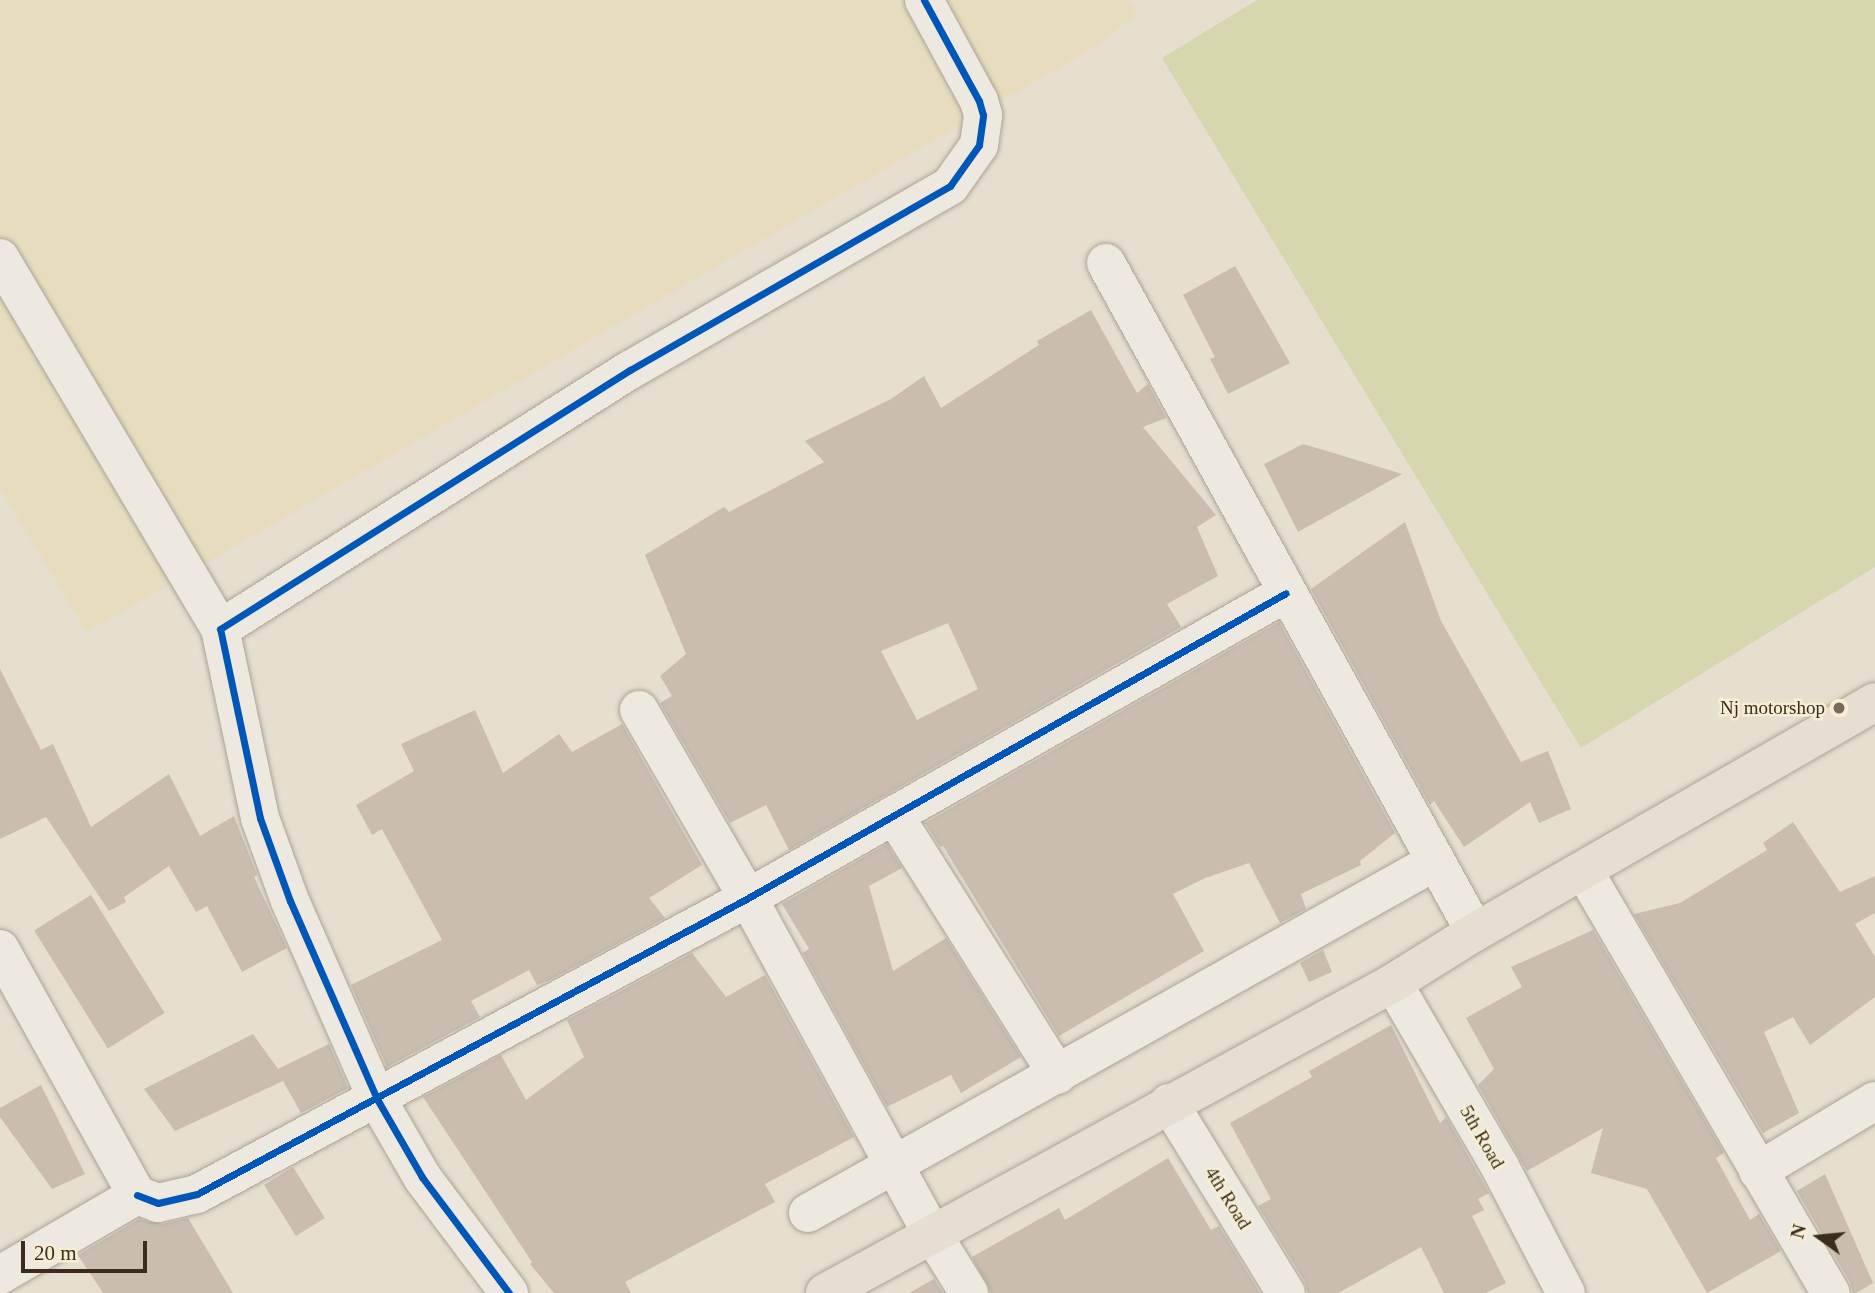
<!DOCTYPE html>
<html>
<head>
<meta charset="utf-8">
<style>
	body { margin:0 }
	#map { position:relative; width:1875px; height:1293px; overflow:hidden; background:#e6dece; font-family:Georgia,serif }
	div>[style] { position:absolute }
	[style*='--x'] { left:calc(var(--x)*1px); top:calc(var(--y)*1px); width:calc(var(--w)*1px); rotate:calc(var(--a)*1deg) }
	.farmland>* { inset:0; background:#e7ddbe }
	.green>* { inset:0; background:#d6d6af }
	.building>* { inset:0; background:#cabcae; transform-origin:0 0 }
	.roads { filter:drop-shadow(0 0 2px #aba397) drop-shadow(0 0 2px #aba397) }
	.minor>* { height:38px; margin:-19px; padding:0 19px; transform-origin:19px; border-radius:19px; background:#eee9e0 }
	.major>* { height:38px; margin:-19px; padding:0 19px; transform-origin:19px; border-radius:19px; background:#e6dfd1 }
	.cycleway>* { height:7px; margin:-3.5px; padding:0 3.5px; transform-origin:3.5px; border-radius:3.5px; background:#0057b8 }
	.dots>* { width:19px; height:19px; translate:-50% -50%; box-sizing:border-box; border:4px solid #f7edd3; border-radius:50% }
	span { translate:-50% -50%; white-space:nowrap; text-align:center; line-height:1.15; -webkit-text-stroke:5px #f7edd3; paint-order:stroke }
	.poi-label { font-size:19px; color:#3b2c1e }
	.right { translate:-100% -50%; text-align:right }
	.street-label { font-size:19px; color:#3b2c1e }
	.north { position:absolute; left:1784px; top:1202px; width:70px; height:70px; -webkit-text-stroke:5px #f7edd3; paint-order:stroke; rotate:285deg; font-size:19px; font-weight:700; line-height:28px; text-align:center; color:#3b2c1e }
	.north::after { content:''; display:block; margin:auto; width:24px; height:32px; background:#3b2c1e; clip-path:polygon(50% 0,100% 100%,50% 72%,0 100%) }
	.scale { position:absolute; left:21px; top:1241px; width:126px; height:32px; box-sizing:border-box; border:4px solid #3b2c1e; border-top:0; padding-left:9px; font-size:21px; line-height:24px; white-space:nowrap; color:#3b2c1e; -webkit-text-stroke:5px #f7edd3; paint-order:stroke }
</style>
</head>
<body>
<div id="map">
	<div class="farmland">
		<i style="clip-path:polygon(0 0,1128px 0,1137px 15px,1089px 50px,87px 632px,0 488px)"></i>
	</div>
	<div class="green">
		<i style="clip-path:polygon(1257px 0,1875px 0,1875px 567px,1581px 748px,1162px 58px)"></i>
	</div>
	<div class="building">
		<i style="clip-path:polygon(1235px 266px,1290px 363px,1228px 394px,1210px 359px,1215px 357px,1183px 295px)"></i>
		<i style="clip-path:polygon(evenodd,1091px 310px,1137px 393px,1148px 384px,1166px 418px,1143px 427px,1216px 515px,1197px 527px,1218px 576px,1167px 604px,1181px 627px,789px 850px,766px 805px,730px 823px,660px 703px,672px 696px,660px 676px,686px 654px,645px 555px,724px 507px,729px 512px,824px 462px,805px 441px,891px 399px,924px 376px,941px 408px,1039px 345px,1037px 341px,1091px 310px,948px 623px,978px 689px,917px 720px,881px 651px,948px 623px)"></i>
		<i style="clip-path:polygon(1303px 444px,1337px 454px,1402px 474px,1298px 532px,1264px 464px)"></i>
		<i style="clip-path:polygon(1405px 522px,1441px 621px,1521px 762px,1548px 751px,1571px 809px,1539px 823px,1530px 802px,1464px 847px,1434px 801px,1430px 805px,1311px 589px)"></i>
		<i style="clip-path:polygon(1279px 622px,1395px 833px,1360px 861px,1361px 865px,1301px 894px,1306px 909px,1280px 923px,1249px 863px,1205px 878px,1173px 894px,1204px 951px,1059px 1036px,943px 846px,940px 847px,925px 823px)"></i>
		<i style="clip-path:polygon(0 669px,41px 750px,53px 744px,91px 827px,169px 774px,200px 836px,234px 816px,257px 875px,254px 877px,287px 948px,242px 972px,207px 906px,196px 912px,169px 866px,124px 897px,126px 902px,109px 911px,46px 817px,0 839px)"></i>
		<i style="clip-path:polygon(475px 710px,503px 773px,559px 734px,572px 752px,622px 724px,702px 865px,649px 898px,665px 918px,548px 981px,537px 985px,529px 970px,471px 1001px,480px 1017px,387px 1067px,351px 985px,442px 940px,382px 829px,372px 835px,356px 805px,414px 771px,401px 744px)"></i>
		<i style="clip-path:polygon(1793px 822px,1840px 892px,1875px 876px,1875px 913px,1855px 924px,1875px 957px,1875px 997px,1810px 1045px,1793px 1017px,1764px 1032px,1799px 1113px,1763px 1133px,1634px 914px,1680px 903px,1767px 850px,1763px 843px)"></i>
		<i style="clip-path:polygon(887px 844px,902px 868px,869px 886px,893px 971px,946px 938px,1021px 1057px,961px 1093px,951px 1075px,887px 1107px,803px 953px,809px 949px,782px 904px)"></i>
		<i style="left:91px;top:895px;width:139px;height:67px;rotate:58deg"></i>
		<i style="clip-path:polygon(1593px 930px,1724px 1153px,1716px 1158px,1750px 1220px,1759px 1214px,1781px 1251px,1707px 1293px,1647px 1189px,1591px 1173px,1603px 1128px,1527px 1171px,1478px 1085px,1494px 1069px,1466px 1018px,1522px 987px,1511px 967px)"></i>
		<i style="clip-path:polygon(1323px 950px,1332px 972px,1309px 982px,1300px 963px)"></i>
		<i style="clip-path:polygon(692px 953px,726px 997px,765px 975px,854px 1137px,765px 1184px,775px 1202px,625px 1282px,631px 1293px,554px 1293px,530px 1264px,532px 1262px,423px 1097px,501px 1055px,526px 1100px,584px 1057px,567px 1020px)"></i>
		<i style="clip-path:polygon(1391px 1025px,1440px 1123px,1446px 1117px,1489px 1193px,1478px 1199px,1484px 1210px,1472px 1216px,1506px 1283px,1486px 1293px,1444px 1293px,1421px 1247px,1338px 1293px,1308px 1293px,1305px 1282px,1258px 1206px,1271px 1199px,1230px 1123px,1312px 1077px,1309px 1071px)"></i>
		<i style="clip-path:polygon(253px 1034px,278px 1069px,329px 1044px,348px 1088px,301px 1113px,283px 1081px,175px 1131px,144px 1089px)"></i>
		<i style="clip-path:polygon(41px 1085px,85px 1174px,52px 1189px,0 1117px,0 1108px)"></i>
		<i style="clip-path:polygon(1168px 1158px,1211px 1230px,1219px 1226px,1260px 1293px,991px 1293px,972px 1257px,1059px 1208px,1065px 1220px)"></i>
		<i style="left:293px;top:1167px;width:60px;height:34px;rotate:58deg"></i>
		<i style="clip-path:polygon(1825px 1174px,1873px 1283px,1856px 1293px,1853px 1293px,1850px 1282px,1797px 1191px)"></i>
		<i style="clip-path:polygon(188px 1218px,233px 1293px,103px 1293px,78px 1255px,139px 1219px,162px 1224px)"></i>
		<i style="clip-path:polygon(934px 1279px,943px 1293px,909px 1293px)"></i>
	</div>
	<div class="roads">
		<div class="minor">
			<i style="--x:0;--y:258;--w:431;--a:59.3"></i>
			<i style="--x:1106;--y:263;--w:764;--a:61.12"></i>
			<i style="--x:639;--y:710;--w:217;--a:59.9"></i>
			<i style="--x:748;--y:898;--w:381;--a:61.3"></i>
			<i style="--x:931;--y:1232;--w:72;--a:58.1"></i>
			<i style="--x:894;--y:815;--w:307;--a:57.8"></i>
			<i style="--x:1584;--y:871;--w:489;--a:59.7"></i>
			<i style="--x:0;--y:949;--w:282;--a:60.9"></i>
			<i style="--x:137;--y:1195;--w:159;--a:149.7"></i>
			<i style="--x:1393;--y:983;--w:213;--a:59.8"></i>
			<i style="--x:1500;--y:1167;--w:142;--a:62.4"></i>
			<i style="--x:1169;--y:1103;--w:223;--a:58.4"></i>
			<i style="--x:1758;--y:1171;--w:136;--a:-30.9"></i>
			<i style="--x:137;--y:1195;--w:22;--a:21"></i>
			<i style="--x:158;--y:1203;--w:40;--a:-13"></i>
			<i style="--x:197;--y:1194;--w:625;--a:-28.24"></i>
			<i style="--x:748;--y:898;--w:618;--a:-29.55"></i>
			<i style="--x:808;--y:1213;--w:720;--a:-29.27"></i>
			<i style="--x:509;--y:1293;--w:145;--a:-126.9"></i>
			<i style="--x:422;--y:1177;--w:90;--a:-120"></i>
			<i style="--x:377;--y:1099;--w:216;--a:-113.7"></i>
			<i style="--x:290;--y:901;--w:88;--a:-109.9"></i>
			<i style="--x:260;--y:818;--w:193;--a:-101.9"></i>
			<i style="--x:220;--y:629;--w:485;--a:-32.3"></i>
			<i style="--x:630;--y:370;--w:369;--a:-29.9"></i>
			<i style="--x:950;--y:186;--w:50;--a:-54.7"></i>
			<i style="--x:979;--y:145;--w:30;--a:-82"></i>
			<i style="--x:983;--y:115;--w:15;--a:-106"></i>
			<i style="--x:979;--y:101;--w:115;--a:-118.6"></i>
		</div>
		<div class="major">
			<i style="--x:825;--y:1293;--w:647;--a:-28.62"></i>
			<i style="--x:1393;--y:983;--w:97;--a:-31.9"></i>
			<i style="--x:1475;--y:932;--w:461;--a:-29.9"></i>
		</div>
	</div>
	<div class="cycleway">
		<i style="--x:137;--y:1195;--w:22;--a:21"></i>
		<i style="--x:158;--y:1203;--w:40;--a:-13"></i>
		<i style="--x:197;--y:1194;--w:625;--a:-28.24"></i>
		<i style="--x:748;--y:898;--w:618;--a:-29.55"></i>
		<i style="--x:509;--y:1293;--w:145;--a:-126.9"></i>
		<i style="--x:422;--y:1177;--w:90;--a:-120"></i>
		<i style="--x:377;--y:1099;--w:216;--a:-113.7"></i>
		<i style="--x:290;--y:901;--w:88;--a:-109.9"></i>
		<i style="--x:260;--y:818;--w:193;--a:-101.9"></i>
		<i style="--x:220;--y:629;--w:485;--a:-32.3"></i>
		<i style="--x:630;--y:370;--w:369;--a:-29.9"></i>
		<i style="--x:950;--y:186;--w:50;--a:-54.7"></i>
		<i style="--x:979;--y:145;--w:30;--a:-82"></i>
		<i style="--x:983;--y:115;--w:15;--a:-106"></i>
		<i style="--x:979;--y:101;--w:115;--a:-118.6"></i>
	</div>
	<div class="dots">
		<i style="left:1839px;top:708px;background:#776a5c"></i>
	</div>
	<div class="poi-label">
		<span class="right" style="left:1825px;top:708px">Nj motorshop</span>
	</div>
	<div class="street-label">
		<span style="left:1482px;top:1137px;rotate:60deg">5th Road</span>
		<span style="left:1228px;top:1198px;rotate:58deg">4th Road</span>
	</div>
	<div class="north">N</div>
	<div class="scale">20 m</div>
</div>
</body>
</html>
